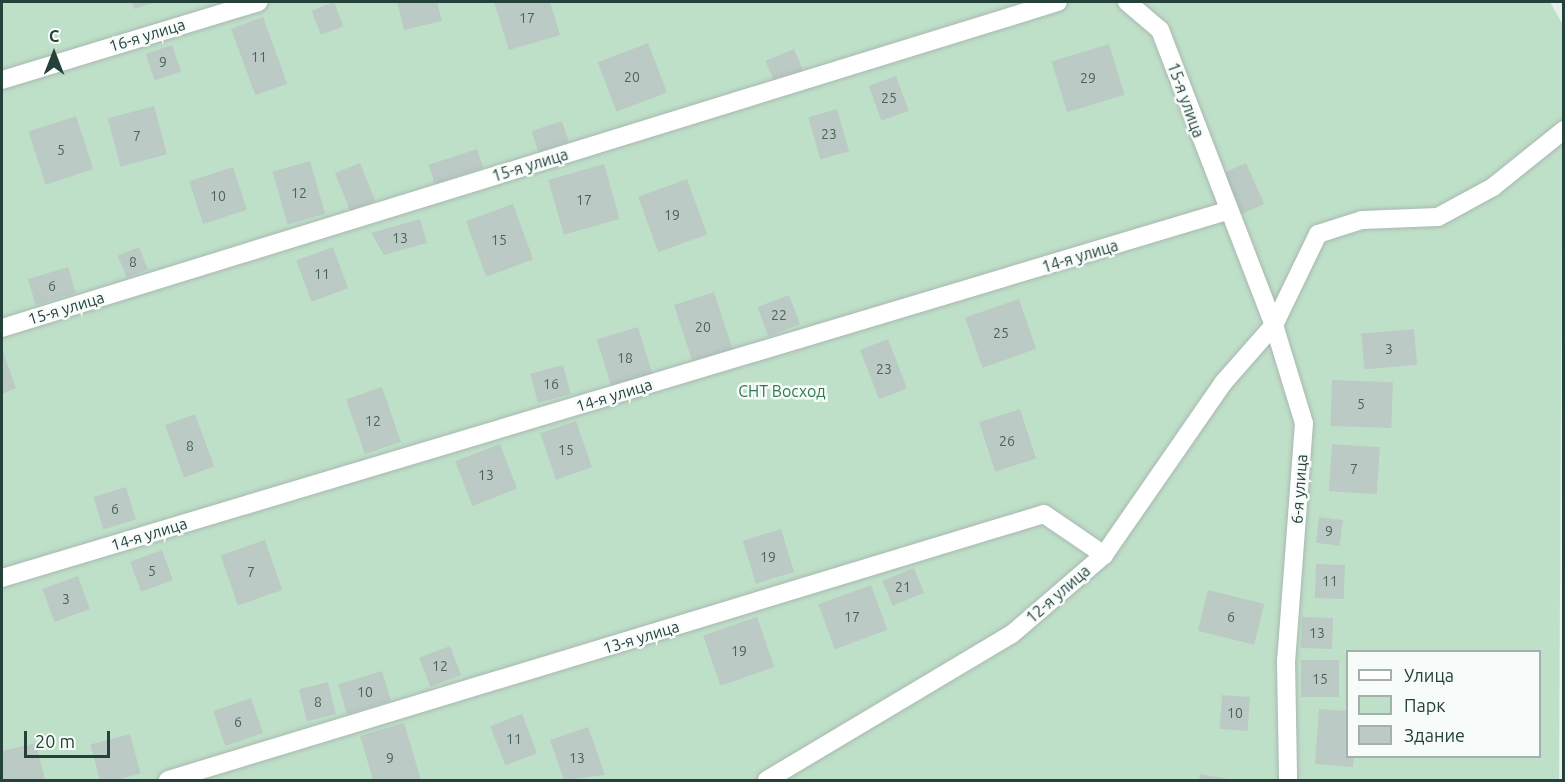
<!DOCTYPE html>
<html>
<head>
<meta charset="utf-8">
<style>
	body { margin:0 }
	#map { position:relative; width:1565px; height:782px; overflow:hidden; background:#e6efeb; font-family:Ubuntu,sans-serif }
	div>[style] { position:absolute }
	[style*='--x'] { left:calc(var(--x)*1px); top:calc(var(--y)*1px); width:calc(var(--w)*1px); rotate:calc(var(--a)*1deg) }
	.green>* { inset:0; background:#bfe0c8 }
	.building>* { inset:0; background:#bbcac4; transform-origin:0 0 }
	.roads { filter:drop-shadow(0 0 2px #a8b8b2) drop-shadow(0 0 2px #a8b8b2) }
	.street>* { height:18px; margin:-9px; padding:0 9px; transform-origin:9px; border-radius:9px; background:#fff }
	span { translate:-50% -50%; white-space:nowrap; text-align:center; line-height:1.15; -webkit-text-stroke:5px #f7fbf9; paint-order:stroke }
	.number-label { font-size:14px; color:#4a645c }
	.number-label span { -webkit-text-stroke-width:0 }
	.street-label { font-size:16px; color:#24423a }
	.park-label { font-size:16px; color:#2d7a4b }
	.frame { position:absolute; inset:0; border:3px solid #24423a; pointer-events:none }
	.legend { position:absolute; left:1346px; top:650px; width:195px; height:108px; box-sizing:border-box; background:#f7fbf9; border:2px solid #a3b1ad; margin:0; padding:8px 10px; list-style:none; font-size:18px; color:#24423a }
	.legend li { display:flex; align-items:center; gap:12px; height:30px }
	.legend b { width:30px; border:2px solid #a3b1ad }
	.north { position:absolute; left:24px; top:24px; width:60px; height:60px; -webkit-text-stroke:4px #f7fbf9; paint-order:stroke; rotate:0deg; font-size:16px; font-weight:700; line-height:24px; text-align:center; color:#24423a }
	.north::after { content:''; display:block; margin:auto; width:21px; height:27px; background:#24423a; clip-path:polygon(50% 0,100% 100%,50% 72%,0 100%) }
	.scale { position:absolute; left:24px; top:731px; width:86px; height:27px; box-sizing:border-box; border:3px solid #24423a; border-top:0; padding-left:8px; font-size:18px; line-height:21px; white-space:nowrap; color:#24423a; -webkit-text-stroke:4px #f7fbf9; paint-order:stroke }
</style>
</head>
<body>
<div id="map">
	<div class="green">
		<i style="clip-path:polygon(evenodd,2px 2px,1550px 2px,1563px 25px,1559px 780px,2px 780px,2px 2px,1348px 652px,1540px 652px,1540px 756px,1348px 756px,1348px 652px)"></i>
	</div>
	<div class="building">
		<i style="clip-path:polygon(132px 2px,156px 2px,134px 9px)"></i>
		<i style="left:334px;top:2px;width:26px;height:24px;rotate:69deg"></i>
		<i style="clip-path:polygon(397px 2px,437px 2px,442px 21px,404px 30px)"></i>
		<i style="clip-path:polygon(494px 2px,550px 2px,560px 35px,509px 50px)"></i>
		<i style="left:263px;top:17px;width:71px;height:34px;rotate:70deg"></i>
		<i style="left:648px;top:43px;width:53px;height:54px;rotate:69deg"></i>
		<i style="left:1109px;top:44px;width:53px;height:60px;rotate:73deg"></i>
		<i style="left:172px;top:45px;width:28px;height:28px;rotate:71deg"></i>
		<i style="left:794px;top:49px;width:23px;height:31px;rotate:67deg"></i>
		<i style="left:896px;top:76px;width:37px;height:29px;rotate:70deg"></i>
		<i style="left:154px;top:106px;width:50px;height:48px;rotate:75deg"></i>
		<i style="left:837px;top:109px;width:44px;height:30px;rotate:74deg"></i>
		<i style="left:76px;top:116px;width:56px;height:50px;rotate:72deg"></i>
		<i style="left:562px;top:121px;width:22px;height:32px;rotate:72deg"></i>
		<i style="left:477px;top:149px;width:20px;height:51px;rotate:72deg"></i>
		<i style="left:310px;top:161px;width:55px;height:39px;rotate:74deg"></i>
		<i style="left:360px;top:163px;width:41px;height:27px;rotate:68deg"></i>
		<i style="left:1246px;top:163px;width:45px;height:26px;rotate:66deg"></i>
		<i style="left:604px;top:164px;width:57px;height:58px;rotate:74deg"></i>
		<i style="left:233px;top:167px;width:45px;height:46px;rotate:72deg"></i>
		<i style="left:687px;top:179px;width:59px;height:52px;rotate:70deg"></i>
		<i style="left:513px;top:204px;width:59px;height:50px;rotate:70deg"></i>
		<i style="clip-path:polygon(420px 219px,427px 243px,384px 255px,371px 233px)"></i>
		<i style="left:139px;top:247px;width:24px;height:23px;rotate:68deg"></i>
		<i style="left:333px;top:247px;width:44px;height:39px;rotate:70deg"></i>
		<i style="left:68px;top:267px;width:27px;height:42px;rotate:73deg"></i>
		<i style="left:714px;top:292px;width:60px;height:42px;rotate:72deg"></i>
		<i style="left:789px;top:295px;width:31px;height:34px;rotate:69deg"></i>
		<i style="left:1019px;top:299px;width:53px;height:57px;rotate:71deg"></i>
		<i style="left:638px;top:327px;width:50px;height:43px;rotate:73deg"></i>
		<i style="left:1414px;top:329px;width:36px;height:53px;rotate:85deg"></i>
		<i style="left:888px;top:339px;width:53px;height:30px;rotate:69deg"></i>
		<i style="clip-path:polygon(2px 349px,16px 388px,2px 394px)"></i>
		<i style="left:563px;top:365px;width:30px;height:34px;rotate:75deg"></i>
		<i style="left:1332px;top:380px;width:61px;height:46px;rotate:2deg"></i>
		<i style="left:382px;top:387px;width:58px;height:38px;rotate:71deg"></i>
		<i style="left:1020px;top:409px;width:52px;height:43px;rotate:72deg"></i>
		<i style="left:195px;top:414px;width:56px;height:32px;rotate:70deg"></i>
		<i style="left:576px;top:421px;width:49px;height:38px;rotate:71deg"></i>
		<i style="left:500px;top:444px;width:48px;height:48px;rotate:69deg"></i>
		<i style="left:1332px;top:444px;width:48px;height:47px;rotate:4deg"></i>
		<i style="left:126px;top:487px;width:34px;height:34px;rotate:73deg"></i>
		<i style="left:1319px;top:517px;width:24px;height:26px;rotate:7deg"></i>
		<i style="left:781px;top:529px;width:45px;height:40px;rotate:73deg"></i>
		<i style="left:265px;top:540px;width:53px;height:47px;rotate:71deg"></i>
		<i style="left:162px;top:550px;width:32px;height:34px;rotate:70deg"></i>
		<i style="left:1316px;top:564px;width:29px;height:34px;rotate:2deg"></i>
		<i style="left:914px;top:568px;width:27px;height:34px;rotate:68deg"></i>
		<i style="left:78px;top:576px;width:35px;height:38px;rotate:70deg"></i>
		<i style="left:871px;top:585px;width:48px;height:56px;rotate:70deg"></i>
		<i style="left:1208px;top:590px;width:58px;height:42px;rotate:14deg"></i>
		<i style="left:757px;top:617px;width:53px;height:57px;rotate:71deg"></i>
		<i style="left:1302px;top:617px;width:31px;height:31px;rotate:2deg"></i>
		<i style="left:450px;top:646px;width:31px;height:33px;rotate:69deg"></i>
		<i style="left:1301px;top:660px;width:38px;height:37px"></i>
		<i style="left:382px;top:671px;width:31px;height:46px;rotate:73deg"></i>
		<i style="left:328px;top:682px;width:33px;height:30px;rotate:76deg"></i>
		<i style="left:1222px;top:695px;width:28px;height:34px;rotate:4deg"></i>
		<i style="left:251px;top:698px;width:37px;height:40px;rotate:71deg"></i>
		<i style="clip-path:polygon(1319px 709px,1348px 711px,1348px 756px,1354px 756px,1353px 767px,1315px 764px)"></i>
		<i style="left:522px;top:714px;width:42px;height:34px;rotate:69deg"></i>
		<i style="clip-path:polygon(404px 723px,421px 780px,373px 780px,360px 736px)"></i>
		<i style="clip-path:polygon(588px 727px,605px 775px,564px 780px,550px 740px)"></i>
		<i style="left:130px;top:734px;width:41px;height:41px;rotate:75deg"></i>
		<i style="clip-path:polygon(36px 743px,45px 780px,2px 780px,2px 751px)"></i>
		<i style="clip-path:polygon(1200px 774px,1229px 779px,1229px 780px,1199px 780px)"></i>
	</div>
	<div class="roads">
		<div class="street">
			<i style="--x:1127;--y:2;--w:43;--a:40.3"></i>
			<i style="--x:1160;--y:30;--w:316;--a:68.9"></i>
			<i style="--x:1274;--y:325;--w:102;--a:73"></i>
			<i style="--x:1304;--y:423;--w:238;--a:94.3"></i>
			<i style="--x:1286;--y:660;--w:120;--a:89"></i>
			<i style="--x:2;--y:80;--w:268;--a:-16.9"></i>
			<i style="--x:2;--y:328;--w:1105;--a:-17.16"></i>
			<i style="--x:2;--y:578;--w:1279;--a:-16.68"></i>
			<i style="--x:168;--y:780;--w:915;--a:-16.89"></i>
			<i style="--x:1044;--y:514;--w:73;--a:34.3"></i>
			<i style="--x:767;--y:780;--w:285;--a:-30.8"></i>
			<i style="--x:1012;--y:634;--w:121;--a:-40.7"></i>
			<i style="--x:1104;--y:555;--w:209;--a:-55.3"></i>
			<i style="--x:1223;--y:383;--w:77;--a:-48.7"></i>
			<i style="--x:1274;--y:325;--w:101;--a:-64.2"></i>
			<i style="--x:1318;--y:234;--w:46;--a:-17.7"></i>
			<i style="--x:1362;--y:220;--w:76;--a:-2.3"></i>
			<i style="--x:1438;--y:217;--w:63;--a:-28.6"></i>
			<i style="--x:1493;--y:187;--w:91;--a:-38.8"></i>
		</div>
	</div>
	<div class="number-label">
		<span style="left:527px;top:18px">17</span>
		<span style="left:259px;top:57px">11</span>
		<span style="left:163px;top:62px">9</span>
		<span style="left:632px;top:77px">20</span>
		<span style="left:1088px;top:78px">29</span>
		<span style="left:889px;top:98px">25</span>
		<span style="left:829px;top:134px">23</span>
		<span style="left:137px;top:136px">7</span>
		<span style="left:61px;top:150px">5</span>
		<span style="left:299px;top:193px">12</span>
		<span style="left:218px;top:196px">10</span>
		<span style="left:584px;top:200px">17</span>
		<span style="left:672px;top:215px">19</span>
		<span style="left:400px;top:238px">13</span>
		<span style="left:499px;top:240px">15</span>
		<span style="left:133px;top:262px">8</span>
		<span style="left:322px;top:274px">11</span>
		<span style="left:52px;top:286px">6</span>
		<span style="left:779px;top:315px">22</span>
		<span style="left:703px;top:327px">20</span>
		<span style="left:1001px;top:333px">25</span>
		<span style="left:1389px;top:349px">3</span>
		<span style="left:625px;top:358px">18</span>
		<span style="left:884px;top:369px">23</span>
		<span style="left:551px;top:384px">16</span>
		<span style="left:1361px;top:404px">5</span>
		<span style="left:373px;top:421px">12</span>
		<span style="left:1007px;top:441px">26</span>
		<span style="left:190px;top:446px">8</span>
		<span style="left:566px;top:450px">15</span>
		<span style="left:1354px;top:469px">7</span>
		<span style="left:486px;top:475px">13</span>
		<span style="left:115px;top:509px">6</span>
		<span style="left:1329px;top:531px">9</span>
		<span style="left:768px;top:557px">19</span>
		<span style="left:152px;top:571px">5</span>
		<span style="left:251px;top:572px">7</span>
		<span style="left:1330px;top:581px">11</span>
		<span style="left:903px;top:587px">21</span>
		<span style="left:66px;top:599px">3</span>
		<span style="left:852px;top:617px">17</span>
		<span style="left:1231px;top:617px">6</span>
		<span style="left:1317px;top:633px">13</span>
		<span style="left:739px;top:651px">19</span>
		<span style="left:440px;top:666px">12</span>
		<span style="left:1320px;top:679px">15</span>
		<span style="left:365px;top:692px">10</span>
		<span style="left:318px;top:702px">8</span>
		<span style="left:1235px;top:713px">10</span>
		<span style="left:238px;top:722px">6</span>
		<span style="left:514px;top:739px">11</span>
		<span style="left:390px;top:758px">9</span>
		<span style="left:577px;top:758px">13</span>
	</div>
	<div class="street-label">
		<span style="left:147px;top:35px;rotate:-17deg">16-я улица</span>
		<span style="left:1186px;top:100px;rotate:70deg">15-я улица</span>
		<span style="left:530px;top:165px;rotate:-17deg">15-я улица</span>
		<span style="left:1080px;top:256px;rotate:-17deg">14-я улица</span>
		<span style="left:66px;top:308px;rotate:-17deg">15-я улица</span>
		<span style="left:614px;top:395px;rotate:-17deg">14-я улица</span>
		<span style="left:1299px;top:489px;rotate:-86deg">6-я улица</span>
		<span style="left:149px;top:534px;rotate:-17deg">14-я улица</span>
		<span style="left:1058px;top:594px;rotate:-41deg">12-я улица</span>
		<span style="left:641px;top:637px;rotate:-17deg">13-я улица</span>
	</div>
	<div class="park-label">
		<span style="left:782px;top:391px">СНТ Восход</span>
	</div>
	<div class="frame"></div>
	<ul class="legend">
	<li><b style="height:8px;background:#fff"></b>Улица</li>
	<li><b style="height:16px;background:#bfe0c8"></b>Парк</li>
	<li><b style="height:16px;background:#bbcac4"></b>Здание</li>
	</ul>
	<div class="north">С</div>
	<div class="scale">20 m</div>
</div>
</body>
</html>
